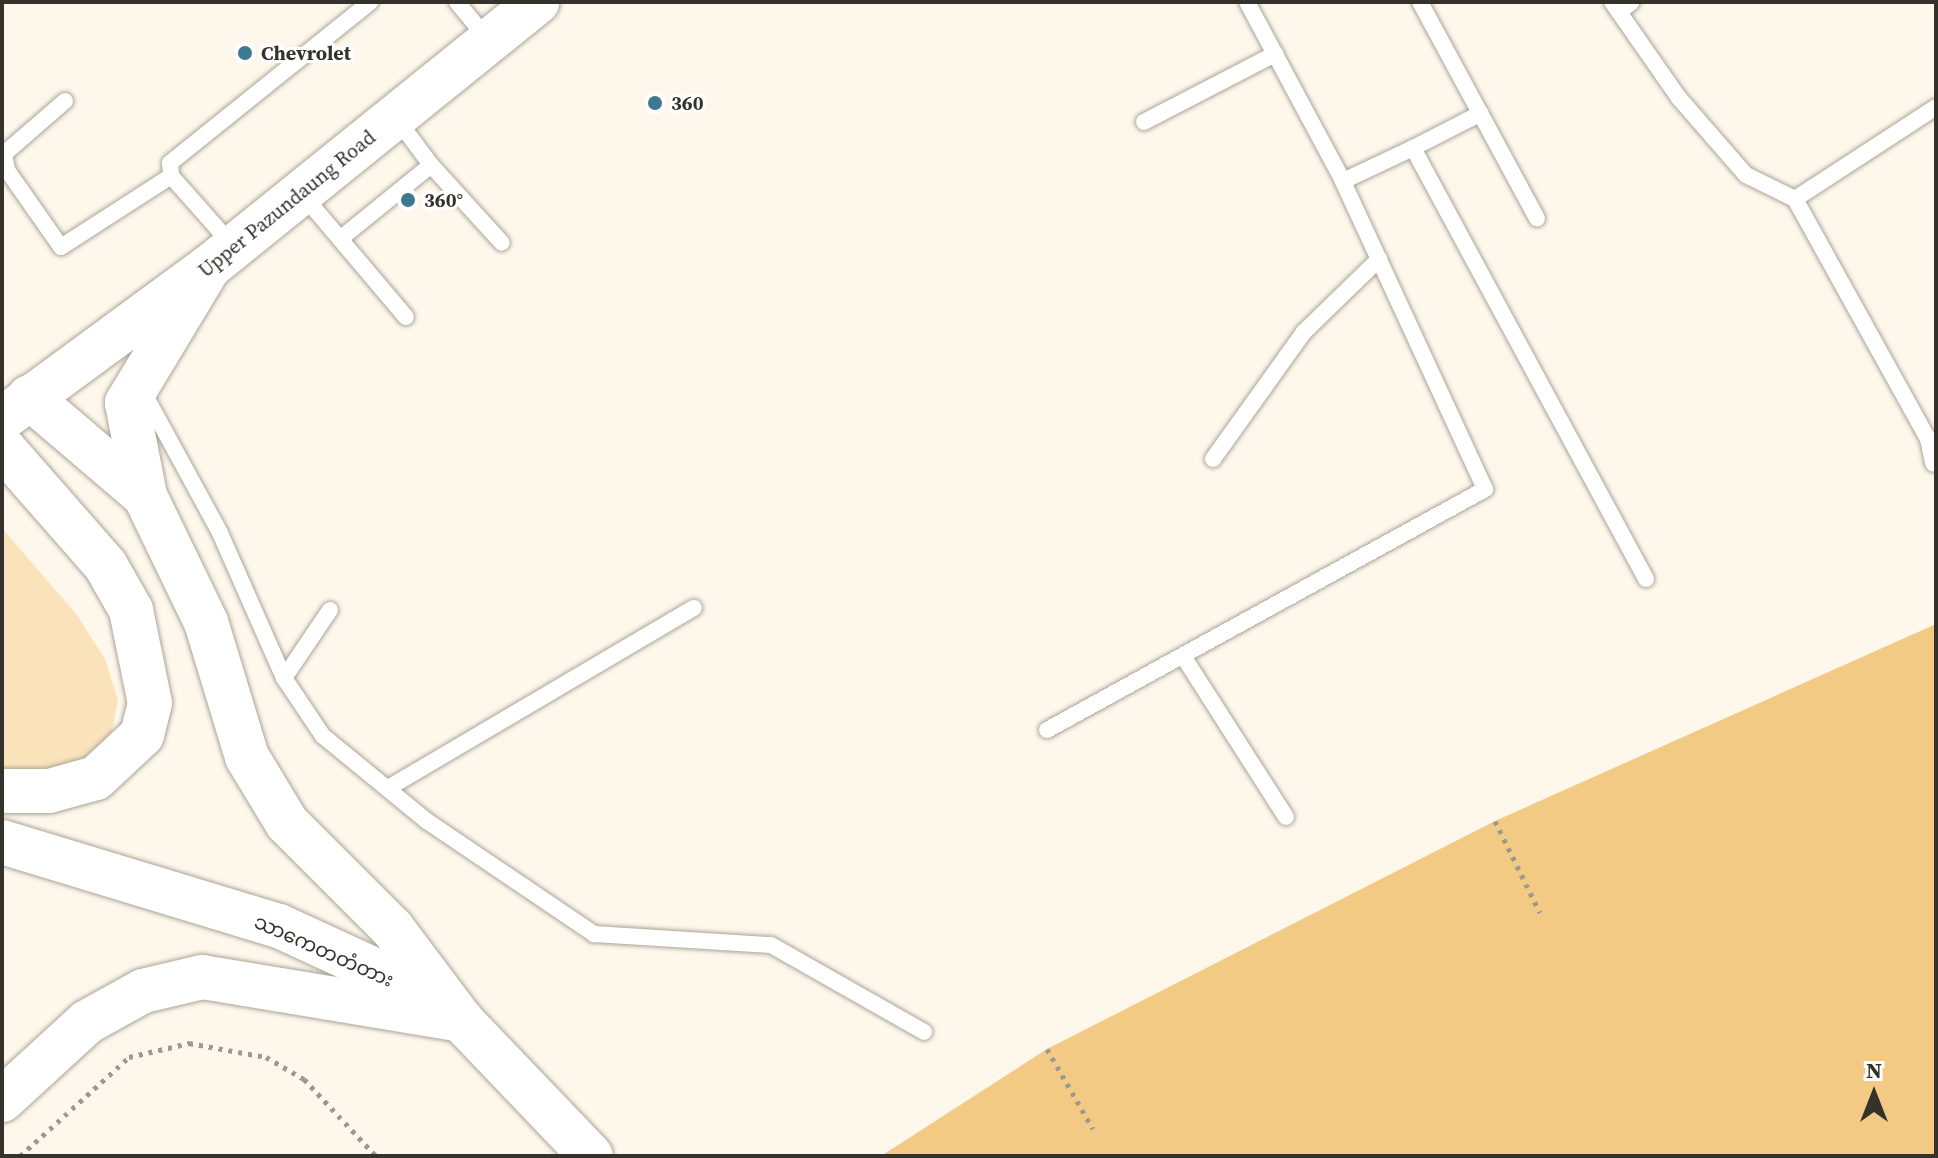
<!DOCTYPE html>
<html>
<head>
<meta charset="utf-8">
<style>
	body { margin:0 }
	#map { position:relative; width:1938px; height:1158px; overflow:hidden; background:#fef8ec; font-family:"Source Serif 4","Noto Sans Myanmar",serif }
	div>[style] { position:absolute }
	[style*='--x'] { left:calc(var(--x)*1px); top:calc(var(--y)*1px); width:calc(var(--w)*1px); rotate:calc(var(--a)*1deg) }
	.green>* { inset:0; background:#fae3bb }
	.water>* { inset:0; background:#f2ca84 }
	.path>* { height:5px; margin-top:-2.5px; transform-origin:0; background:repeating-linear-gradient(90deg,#9e9990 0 4px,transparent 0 10px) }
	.roads { filter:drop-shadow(0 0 2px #aba496) drop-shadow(0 0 2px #aba496) }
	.service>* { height:16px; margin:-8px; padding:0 8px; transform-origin:8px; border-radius:8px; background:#fff }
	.secondary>* { height:44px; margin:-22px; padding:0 22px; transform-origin:22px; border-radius:22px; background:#fff }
	.primary>* { height:44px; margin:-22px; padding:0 22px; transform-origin:22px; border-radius:22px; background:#fff }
	.dots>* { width:22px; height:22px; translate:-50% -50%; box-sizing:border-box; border:4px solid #fff; border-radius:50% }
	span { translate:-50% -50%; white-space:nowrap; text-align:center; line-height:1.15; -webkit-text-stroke:6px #fff; paint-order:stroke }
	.poi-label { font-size:20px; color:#35322c; font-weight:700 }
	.left { translate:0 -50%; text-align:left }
	.street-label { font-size:20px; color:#35322c }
	.frame { position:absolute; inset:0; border:4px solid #35322c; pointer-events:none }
	.north { position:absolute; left:1834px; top:1054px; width:80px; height:80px; -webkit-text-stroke:6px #fff; paint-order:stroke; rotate:0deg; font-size:22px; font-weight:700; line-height:32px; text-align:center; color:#35322c }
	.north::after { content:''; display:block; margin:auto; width:28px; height:36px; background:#35322c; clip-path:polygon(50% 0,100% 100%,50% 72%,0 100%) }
</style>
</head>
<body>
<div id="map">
	<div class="green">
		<i style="clip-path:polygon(2px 528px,77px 615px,105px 659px,118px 700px,110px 741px,83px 772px,2px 770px)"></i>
	</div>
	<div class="water">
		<i style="clip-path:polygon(1936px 624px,1936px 1156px,881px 1156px,1047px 1049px,1495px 821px)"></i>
	</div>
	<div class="path">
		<i style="--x:1495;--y:821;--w:102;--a:63.9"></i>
		<i style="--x:1047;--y:1049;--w:92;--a:60.1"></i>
		<i style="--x:20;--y:1156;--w:147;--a:-42.2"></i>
		<i style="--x:129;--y:1057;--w:62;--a:-13.1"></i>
		<i style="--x:189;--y:1043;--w:78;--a:10.3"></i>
		<i style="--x:266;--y:1057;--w:44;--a:30.1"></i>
		<i style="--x:304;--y:1079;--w:105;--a:46.9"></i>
	</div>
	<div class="roads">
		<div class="service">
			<i style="--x:457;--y:2;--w:50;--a:50.6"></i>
			<i style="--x:1420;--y:2;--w:246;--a:61.6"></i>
			<i style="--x:1612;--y:2;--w:117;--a:55.1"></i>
			<i style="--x:1679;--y:98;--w:102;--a:49"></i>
			<i style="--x:1746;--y:175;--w:55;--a:26.1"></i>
			<i style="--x:1795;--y:199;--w:274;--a:61"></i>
			<i style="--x:1928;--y:439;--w:25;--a:78"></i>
			<i style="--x:1619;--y:12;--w:16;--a:-38"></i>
			<i style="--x:65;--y:101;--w:81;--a:139"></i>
			<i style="--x:4;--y:154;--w:16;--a:79"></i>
			<i style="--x:7;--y:170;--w:94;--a:55"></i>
			<i style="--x:61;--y:247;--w:131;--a:-32.8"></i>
			<i style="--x:396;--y:118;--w:59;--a:53.3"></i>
			<i style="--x:1144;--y:122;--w:148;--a:-27.4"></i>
			<i style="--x:1413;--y:148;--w:76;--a:-27.2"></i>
			<i style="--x:1343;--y:181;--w:77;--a:-25.2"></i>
			<i style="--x:1413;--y:148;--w:490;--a:61.6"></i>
			<i style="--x:302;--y:194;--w:161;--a:49.8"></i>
			<i style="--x:1795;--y:199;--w:168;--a:-33.1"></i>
			<i style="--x:340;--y:239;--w:117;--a:-39.1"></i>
			<i style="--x:431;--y:165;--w:105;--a:47.7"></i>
			<i style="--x:233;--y:246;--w:94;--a:-131.5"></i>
			<i style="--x:171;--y:176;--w:13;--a:-94"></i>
			<i style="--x:170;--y:163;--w:257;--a:-38.8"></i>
			<i style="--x:140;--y:386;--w:167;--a:61.4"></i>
			<i style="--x:220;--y:533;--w:158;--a:66.2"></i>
			<i style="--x:284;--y:678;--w:70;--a:56.1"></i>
			<i style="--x:323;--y:736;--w:134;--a:39.3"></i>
			<i style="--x:427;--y:821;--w:202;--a:34.1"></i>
			<i style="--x:594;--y:934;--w:177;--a:3.6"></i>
			<i style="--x:771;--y:945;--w:176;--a:29.6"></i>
			<i style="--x:1213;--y:459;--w:156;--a:-54.4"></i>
			<i style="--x:1304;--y:332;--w:105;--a:-44.2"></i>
			<i style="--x:1183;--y:656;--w:191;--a:57.4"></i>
			<i style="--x:284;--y:678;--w:82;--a:-55.9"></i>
			<i style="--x:1047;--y:730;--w:500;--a:-28.8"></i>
			<i style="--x:1485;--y:489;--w:339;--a:-114.8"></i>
			<i style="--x:1343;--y:181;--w:203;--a:-118.2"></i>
			<i style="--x:388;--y:788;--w:355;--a:-30.5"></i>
		</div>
		<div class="secondary">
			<i style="--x:2;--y:842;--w:289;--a:16.9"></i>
			<i style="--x:279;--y:926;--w:98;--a:24.7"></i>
			<i style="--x:368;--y:967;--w:107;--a:29.7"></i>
			<i style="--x:461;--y:1020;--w:188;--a:46.3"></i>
		</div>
		<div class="primary">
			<i style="--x:209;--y:267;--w:159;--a:121.1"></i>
			<i style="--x:127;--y:403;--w:95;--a:79"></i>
			<i style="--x:145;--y:496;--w:140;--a:64.2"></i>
			<i style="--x:206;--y:622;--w:141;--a:73.1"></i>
			<i style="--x:247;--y:757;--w:77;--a:58.8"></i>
			<i style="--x:287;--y:823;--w:148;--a:45"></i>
			<i style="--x:392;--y:928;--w:115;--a:53.1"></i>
			<i style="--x:29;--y:397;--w:153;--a:40.5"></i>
			<i style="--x:2;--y:419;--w:257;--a:-36.3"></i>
			<i style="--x:209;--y:267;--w:422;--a:-38.9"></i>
			<i style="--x:2;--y:447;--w:158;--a:48.8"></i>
			<i style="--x:106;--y:566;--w:51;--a:60.4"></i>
			<i style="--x:131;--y:610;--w:95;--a:78.5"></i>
			<i style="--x:150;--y:703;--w:33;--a:104"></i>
			<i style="--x:142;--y:735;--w:63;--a:136.9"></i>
			<i style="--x:96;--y:778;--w:49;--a:164.5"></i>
			<i style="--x:49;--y:791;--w:47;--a:180"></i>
			<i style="--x:2;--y:1100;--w:115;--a:-42.5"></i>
			<i style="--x:87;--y:1022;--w:64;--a:-29"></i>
			<i style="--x:143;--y:991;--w:61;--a:-13.3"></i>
			<i style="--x:202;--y:977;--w:263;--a:9.4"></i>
		</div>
	</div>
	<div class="dots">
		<i style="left:245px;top:53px;background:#3e7891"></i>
		<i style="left:655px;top:103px;background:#3e7891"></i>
		<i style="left:408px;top:200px;background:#3e7891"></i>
	</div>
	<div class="poi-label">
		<span class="left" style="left:261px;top:53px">Chevrolet</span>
		<span class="left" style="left:671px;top:103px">360</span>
		<span class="left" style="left:424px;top:200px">360°</span>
	</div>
	<div class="street-label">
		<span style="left:287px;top:204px;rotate:-39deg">Upper Pazundaung Road</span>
		<span style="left:324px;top:951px;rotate:24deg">သာကေတတံတား</span>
	</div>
	<div class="frame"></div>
	<div class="north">N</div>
</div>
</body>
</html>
